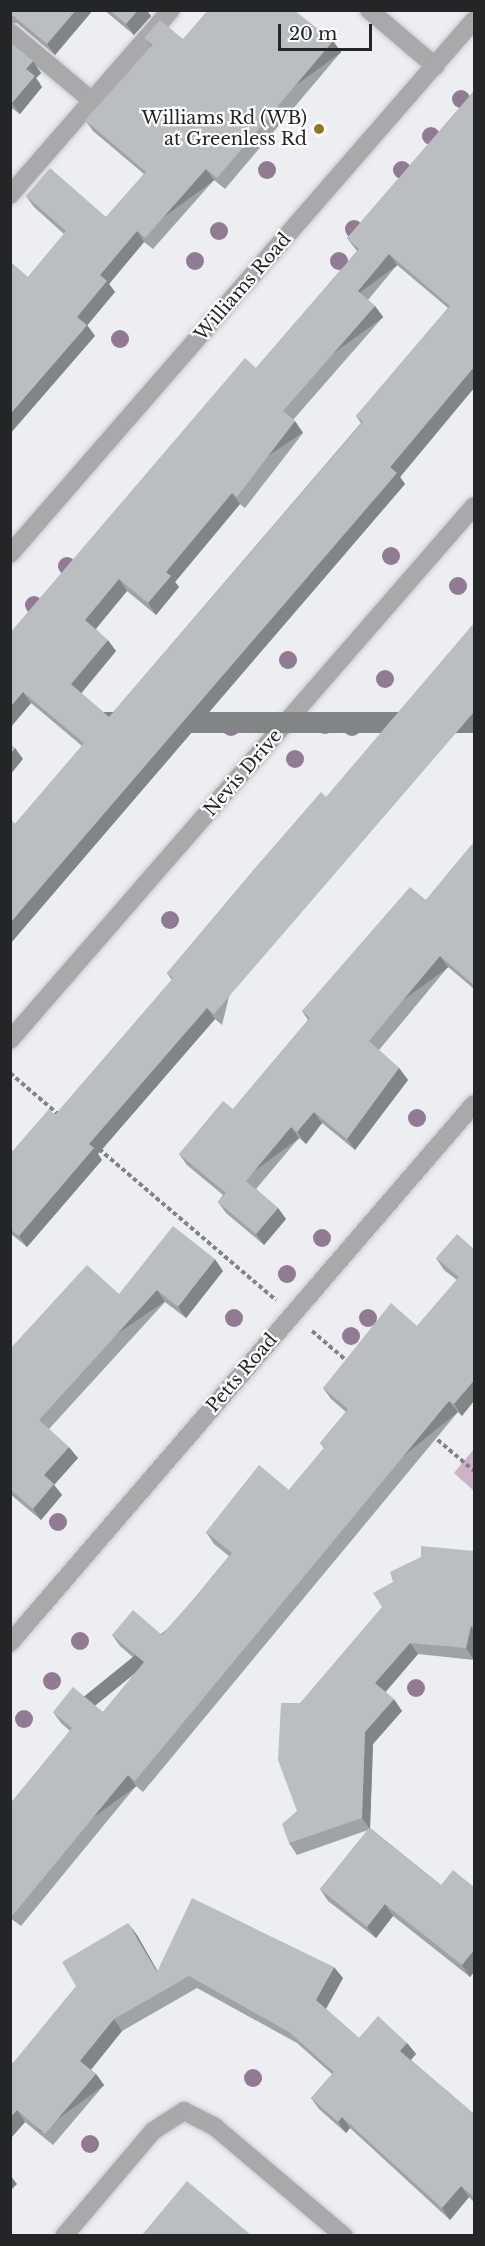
<!DOCTYPE html>
<html>
<head>
<meta charset="utf-8">
<style>
	body { margin:0 }
	#map { position:relative; width:485px; height:2246px; overflow:hidden; background:#eceef2; font-family:"Libre Baskerville",serif }
	div>[style] { position:absolute }
	[style*='--x'] { left:calc(var(--x)*1px); top:calc(var(--y)*1px); width:calc(var(--w)*1px); rotate:calc(var(--a)*1deg) }
	.green>* { inset:0; background:#ccb3ca }
	.path>* { height:4px; margin-top:-2px; transform-origin:0; background:repeating-linear-gradient(90deg,#828386 0 4.5px,transparent 0 7.5px) }
	.roads { filter:drop-shadow(0 0 2px #c8cacd) drop-shadow(0 0 2px #c8cacd) }
	.minor>* { height:18px; margin:-9px; padding:0 9px; transform-origin:9px; border-radius:9px; background:#a9a8aa }
	.trees>* { width:18px; height:18px; margin:-9px; border-radius:50%; background:#917a93 }
	.wall>* { inset:0; background:#a0a3a5 }
	.shaded-wall>* { inset:0; background:#828586; transform-origin:0 0 }
	.building>* { inset:0; background:#babec0 }
	.dots>* { width:16px; height:16px; translate:-50% -50%; box-sizing:border-box; border:3px solid #fff; border-radius:50% }
	span { translate:-50% -50%; white-space:nowrap; text-align:center; line-height:1.15; -webkit-text-stroke:4.5px #fff; paint-order:stroke }
	.poi-label { font-size:18px; color:#242526 }
	.right { translate:-100% -50%; text-align:right }
	.street-label { font-size:18px; color:#242526 }
	.frame { position:absolute; inset:0; border:12px solid #242526; pointer-events:none }
	.scale { position:absolute; left:278px; top:24px; width:94px; height:27px; box-sizing:border-box; border:3px solid #242526; border-top:0; padding-left:8px; font-size:18px; line-height:21px; white-space:nowrap; color:#242526; -webkit-text-stroke:4px #fff; paint-order:stroke }
</style>
</head>
<body>
<div id="map">
	<div class="green">
		<i style="clip-path:polygon(474px 1449px,474px 1491px,454px 1473px)"></i>
	</div>
	<div class="path">
		<i style="--x:10;--y:1073;--w:65;--a:40.6"></i>
		<i style="--x:99;--y:1149;--w:233;--a:40.5"></i>
		<i style="--x:312;--y:1331;--w:46;--a:40.6"></i>
		<i style="--x:432;--y:1435;--w:55;--a:40.6"></i>
	</div>
	<div class="roads">
		<div class="minor">
			<i style="--x:369;--y:10;--w:87;--a:40.3"></i>
			<i style="--x:10;--y:32;--w:106;--a:40"></i>
			<i style="--x:10;--y:195;--w:245;--a:-49"></i>
			<i style="--x:10;--y:554;--w:707;--a:-49.01"></i>
			<i style="--x:10;--y:1040;--w:707;--a:-49.01"></i>
			<i style="--x:10;--y:1643;--w:711;--a:-49.28"></i>
			<i style="--x:64;--y:2236;--w:138;--a:-49.7"></i>
			<i style="--x:153;--y:2131;--w:37;--a:-33"></i>
			<i style="--x:184;--y:2111;--w:35;--a:27"></i>
			<i style="--x:215;--y:2127;--w:169;--a:40.2"></i>
		</div>
	</div>
	<div class="trees">
		<i style="left:461px;top:99px"></i>
		<i style="left:431px;top:136px"></i>
		<i style="left:267px;top:170px"></i>
		<i style="left:402px;top:170px"></i>
		<i style="left:354px;top:229px"></i>
		<i style="left:219px;top:231px"></i>
		<i style="left:195px;top:261px"></i>
		<i style="left:339px;top:261px"></i>
		<i style="left:120px;top:339px"></i>
		<i style="left:391px;top:556px"></i>
		<i style="left:67px;top:566px"></i>
		<i style="left:458px;top:586px"></i>
		<i style="left:34px;top:605px"></i>
		<i style="left:288px;top:660px"></i>
		<i style="left:385px;top:679px"></i>
		<i style="left:325px;top:725px"></i>
		<i style="left:231px;top:727px"></i>
		<i style="left:352px;top:727px"></i>
		<i style="left:295px;top:759px"></i>
		<i style="left:170px;top:920px"></i>
		<i style="left:417px;top:1118px"></i>
		<i style="left:322px;top:1238px"></i>
		<i style="left:287px;top:1274px"></i>
		<i style="left:234px;top:1318px"></i>
		<i style="left:368px;top:1318px"></i>
		<i style="left:351px;top:1336px"></i>
		<i style="left:58px;top:1522px"></i>
		<i style="left:80px;top:1641px"></i>
		<i style="left:52px;top:1681px"></i>
		<i style="left:416px;top:1688px"></i>
		<i style="left:24px;top:1719px"></i>
		<i style="left:253px;top:2078px"></i>
		<i style="left:90px;top:2144px"></i>
	</div>
	<div class="wall">
		<i style="clip-path:polygon(10px 10px,93px 10px,55px 55px,17px 23px,10px 24px)"></i>
		<i style="clip-path:polygon(104px 10px,149px 10px,148px 12px,151px 16px,134px 35px)"></i>
		<i style="clip-path:polygon(144px 38px,333px 41px,341px 52px,225px 189px,214px 180px,153px 249px,144px 242px,109px 284px,115px 292px,87px 325px,95px 336px,28px 277px,64px 234px,34px 207px,26px 196px,106px 217px,144px 174px,93px 131px,85px 120px,151px 48px)"></i>
		<i style="clip-path:polygon(10px 42px,41px 73px,36px 78px,42px 87px,20px 114px,10px 107px)"></i>
		<i style="clip-path:polygon(evenodd,474px 91px,474px 388px,400px 477px,405px 484px,10px 944px,10px 819px,15px 824px,82px 746px,31px 703px,10px 728px,10px 633px,256px 368px,357px 251px,347px 238px,474px 91px,397px 265px,448px 308px,356px 416px,361px 423px,109px 717px,81px 693px,116px 651px,96px 629px,127px 591px,156px 615px,179px 587px,175px 582px,240px 504px,245px 508px,303px 433px,293px 420px,383px 317px,375px 306px,368px 300px,397px 265px)"></i>
		<i style="clip-path:polygon(474px 842px,474px 989px,448px 967px,379px 1050px,399px 1068px,408px 1080px,355px 1150px,322px 1123px,306px 1144px,299px 1138px,256px 1189px,278px 1208px,286px 1219px,264px 1245px,226px 1213px,218px 1202px,223px 1195px,187px 1165px,179px 1154px,233px 1109px,308px 1020px,302px 1011px,426px 900px)"></i>
		<i style="clip-path:polygon(263px 859px,222px 1025px,215px 1019px,98px 1154px,102px 1160px,27px 1247px,10px 1233px,10px 1154px,55px 1115px,172px 980px,167px 973px)"></i>
		<i style="clip-path:polygon(474px 1249px,462px 1416px,458px 1412px,143px 1792px,136px 1786px,21px 1926px,10px 1918px,10px 1804px,70px 1731px,61px 1723px,53px 1712px,103px 1712px,142px 1665px,120px 1646px,112px 1635px,162px 1635px,192px 1601px,229px 1556px,214px 1544px,206px 1532px,289px 1490px,324px 1448px,320px 1443px,346px 1412px,331px 1399px,323px 1388px,417px 1326px,457px 1280px,444px 1270px,436px 1258px)"></i>
		<i style="clip-path:polygon(223px 1271px,186px 1318px,165px 1302px,49px 1429px,78px 1458px,54px 1485px,62px 1495px,41px 1520px,10px 1494px,10px 1349px,119px 1294px)"></i>
		<i style="clip-path:polygon(474px 1551px,474px 1660px,418px 1654px,385px 1692px,402px 1711px,373px 1744px,370px 1828px,441px 1885px,474px 1887px,474px 1972px,470px 1977px,393px 1916px,376px 1938px,328px 1901px,320px 1889px,368px 1830px,297px 1855px,289px 1843px,297px 1811px,300px 1703px)"></i>
		<i style="clip-path:polygon(137px 1935px,157px 1971px,343px 1978px,326px 2009px,359px 2038px,407px 2043px,416px 2054px,411px 2060px,474px 2114px,474px 2202px,469px 2197px,450px 2220px,350px 2128px,346px 2133px,319px 2109px,311px 2098px,332px 2074px,297px 2043px,197px 1988px,122px 2031px,91px 2070px,96px 2074px,104px 2085px,53px 2145px,25px 2122px,10px 2139px,13px 2063px)"></i>
	</div>
	<div class="shaded-wall">
		<i style="clip-path:polygon(76px 10px,93px 10px,55px 55px,47px 44px)"></i>
		<i style="clip-path:polygon(138px 10px,149px 10px,148px 12px,151px 16px,134px 35px,126px 24px)"></i>
		<i style="left:333px;top:41px;width:14px;height:180px;rotate:54deg"></i>
		<i style="clip-path:polygon(33px 61px,41px 73px,36px 78px,42px 87px,20px 114px,12px 103px,26px 69px)"></i>
		<i style="left:206px;top:169px;width:14px;height:92px;rotate:54deg"></i>
		<i style="clip-path:polygon(137px 231px,144px 242px,109px 284px,115px 292px,85px 328px,77px 317px,100px 275px)"></i>
		<i style="left:389px;top:254px;width:14px;height:48px;rotate:54deg"></i>
		<i style="left:375px;top:306px;width:14px;height:140px;rotate:54deg"></i>
		<i style="clip-path:polygon(87px 325px,95px 336px,10px 434px,10px 414px)"></i>
		<i style="clip-path:polygon(474px 367px,474px 388px,400px 477px,405px 484px,10px 944px,10px 923px)"></i>
		<i style="left:295px;top:421px;width:14px;height:96px;rotate:56deg"></i>
		<i style="clip-path:polygon(232px 493px,240px 504px,175px 582px,179px 587px,156px 615px,148px 603px,166px 572px)"></i>
		<i style="clip-path:polygon(119px 579px,127px 591px,93px 632px,85px 620px)"></i>
		<i style="clip-path:polygon(108px 640px,116px 651px,79px 696px,71px 684px)"></i>
		<i style="clip-path:polygon(23px 692px,31px 703px,10px 728px,10px 707px)"></i>
		<i style="left:474px;top:712px;width:21px;height:399px;rotate:90deg"></i>
		<i style="clip-path:polygon(15px 748px,23px 759px,10px 775px,10px 754px)"></i>
		<i style="left:440px;top:956px;width:14px;height:111px;rotate:54deg"></i>
		<i style="clip-path:polygon(207px 1008px,215px 1019px,98px 1154px,102px 1160px,27px 1247px,19px 1236px,89px 1144px)"></i>
		<i style="clip-path:polygon(399px 1068px,408px 1080px,355px 1150px,347px 1139px)"></i>
		<i style="clip-path:polygon(314px 1112px,322px 1123px,306px 1144px,297px 1132px)"></i>
		<i style="left:291px;top:1127px;width:14px;height:70px;rotate:54deg"></i>
		<i style="clip-path:polygon(278px 1208px,286px 1219px,264px 1245px,256px 1234px)"></i>
		<i style="clip-path:polygon(215px 1259px,223px 1271px,186px 1318px,178px 1307px)"></i>
		<i style="left:157px;top:1290px;width:14px;height:176px;rotate:56deg"></i>
		<i style="clip-path:polygon(474px 1380px,474px 1401px,462px 1416px,454px 1404px)"></i>
		<i style="left:449px;top:1401px;width:14px;height:493px;rotate:51deg"></i>
		<i style="clip-path:polygon(69px 1447px,78px 1458px,54px 1485px,62px 1495px,41px 1520px,33px 1509px,44px 1475px)"></i>
		<i style="clip-path:polygon(471px 1626px,474px 1631px,474px 1660px,466px 1648px)"></i>
		<i style="clip-path:polygon(410px 1643px,418px 1654px,383px 1695px,375px 1683px)"></i>
		<i style="clip-path:polygon(394px 1699px,402px 1711px,373px 1744px,370px 1829px,362px 1818px,365px 1732px)"></i>
		<i style="left:128px;top:1775px;width:14px;height:181px;rotate:54deg"></i>
		<i style="clip-path:polygon(385px 1904px,393px 1916px,376px 1938px,367px 1927px)"></i>
		<i style="clip-path:polygon(128px 1923px,137px 1935px,165px 1984px,157px 1972px)"></i>
		<i style="clip-path:polygon(474px 1950px,474px 1972px,470px 1977px,462px 1965px)"></i>
		<i style="clip-path:polygon(334px 1967px,343px 1978px,324px 2012px,316px 2000px)"></i>
		<i style="clip-path:polygon(114px 2019px,122px 2031px,88px 2073px,80px 2061px)"></i>
		<i style="clip-path:polygon(407px 2043px,416px 2054px,408px 2063px,400px 2051px)"></i>
		<i style="left:96px;top:2074px;width:14px;height:79px;rotate:54deg"></i>
		<i style="clip-path:polygon(17px 2110px,25px 2122px,10px 2139px,10px 2118px)"></i>
		<i style="clip-path:polygon(342px 2117px,350px 2128px,346px 2133px,338px 2122px)"></i>
		<i style="clip-path:polygon(10px 2175px,17px 2184px,10px 2191px)"></i>
		<i style="clip-path:polygon(461px 2186px,469px 2197px,450px 2220px,442px 2208px)"></i>
	</div>
	<div class="building">
		<i style="clip-path:polygon(10px 10px,76px 10px,47px 44px,10px 13px)"></i>
		<i style="clip-path:polygon(110px 10px,138px 10px,126px 24px)"></i>
		<i style="clip-path:polygon(208px 10px,294px 10px,333px 41px,217px 178px,206px 169px,145px 238px,137px 231px,100px 275px,107px 281px,77px 317px,87px 325px,10px 414px,10px 265px,12px 263px,28px 277px,66px 231px,26px 196px,50px 168px,106px 217px,146px 172px,85px 120px,153px 45px,144px 38px,160px 20px,183px 39px)"></i>
		<i style="clip-path:polygon(10px 42px,33px 61px,26px 69px,35px 76px,12px 103px,10px 101px)"></i>
		<i style="clip-path:polygon(evenodd,474px 91px,474px 367px,390px 467px,397px 473px,10px 923px,10px 819px,15px 824px,84px 743px,23px 692px,10px 707px,10px 633px,245px 358px,256px 368px,359px 249px,347px 238px,474px 91px,389px 254px,450px 306px,356px 416px,363px 422px,109px 717px,71px 684px,108px 640px,85px 620px,119px 579px,148px 603px,171px 576px,166px 572px,232px 493px,237px 497px,295px 421px,283px 411px,375px 306px,358px 291px,389px 254px)"></i>
		<i style="clip-path:polygon(474px 623px,474px 712px,214px 1014px,207px 1008px,89px 1144px,94px 1148px,19px 1236px,10px 1229px,10px 1154px,49px 1109px,55px 1115px,173px 978px,167px 973px,263px 859px,321px 792px,326px 797px)"></i>
		<i style="clip-path:polygon(10px 744px,15px 748px,10px 754px)"></i>
		<i style="clip-path:polygon(474px 842px,474px 985px,440px 956px,369px 1041px,399px 1068px,347px 1139px,314px 1112px,297px 1132px,291px 1127px,246px 1181px,278px 1208px,256px 1234px,218px 1202px,226px 1193px,179px 1154px,223px 1101px,233px 1109px,310px 1018px,302px 1011px,410px 887px,426px 900px)"></i>
		<i style="clip-path:polygon(173px 1226px,215px 1259px,178px 1307px,157px 1290px,39px 1420px,69px 1447px,44px 1475px,54px 1484px,33px 1509px,10px 1489px,10px 1349px,87px 1265px,119px 1294px)"></i>
		<i style="clip-path:polygon(457px 1234px,474px 1249px,474px 1380px,454px 1404px,449px 1401px,135px 1781px,128px 1775px,13px 1915px,10px 1913px,10px 1804px,72px 1728px,53px 1712px,73px 1687px,103px 1712px,144px 1662px,112px 1635px,133px 1610px,162px 1635px,192px 1601px,232px 1553px,206px 1532px,259px 1465px,289px 1490px,325px 1447px,320px 1443px,348px 1409px,323px 1388px,391px 1303px,417px 1326px,459px 1277px,436px 1258px)"></i>
		<i style="clip-path:polygon(421px 1546px,474px 1551px,474px 1626px,471px 1626px,466px 1648px,410px 1643px,375px 1683px,394px 1699px,365px 1732px,362px 1818px,289px 1843px,282px 1824px,297px 1811px,278px 1760px,281px 1703px,300px 1703px,382px 1607px,373px 1593px,393px 1582px,390px 1572px,421px 1557px)"></i>
		<i style="clip-path:polygon(369px 1828px,441px 1885px,453px 1870px,474px 1887px,474px 1950px,462px 1965px,385px 1904px,367px 1927px,320px 1889px)"></i>
		<i style="clip-path:polygon(192px 1898px,334px 1967px,316px 2000px,359px 2038px,378px 2016px,407px 2043px,400px 2051px,474px 2114px,474px 2197px,461px 2186px,442px 2208px,342px 2117px,338px 2122px,311px 2098px,334px 2072px,289px 2032px,189px 1976px,114px 2019px,80px 2061px,96px 2074px,45px 2134px,17px 2110px,10px 2118px,10px 2060px,13px 2063px,76px 1986px,62px 1962px,128px 1923px,157px 1972px)"></i>
		<i style="clip-path:polygon(187px 2181px,251px 2235px,142px 2235px)"></i>
	</div>
	<div class="dots">
		<i style="left:319px;top:129px;background:#91781e"></i>
	</div>
	<div class="poi-label">
		<span class="right" style="left:307px;top:129px">Williams Rd (WB)<br>at Greenless Rd</span>
	</div>
	<div class="street-label">
		<span style="left:243px;top:287px;rotate:-49deg">Williams Road</span>
		<span style="left:243px;top:773px;rotate:-49deg">Nevis Drive</span>
		<span style="left:242px;top:1373px;rotate:-49deg">Petts Road</span>
	</div>
	<div class="frame"></div>
	<div class="scale">20 m</div>
</div>
</body>
</html>
